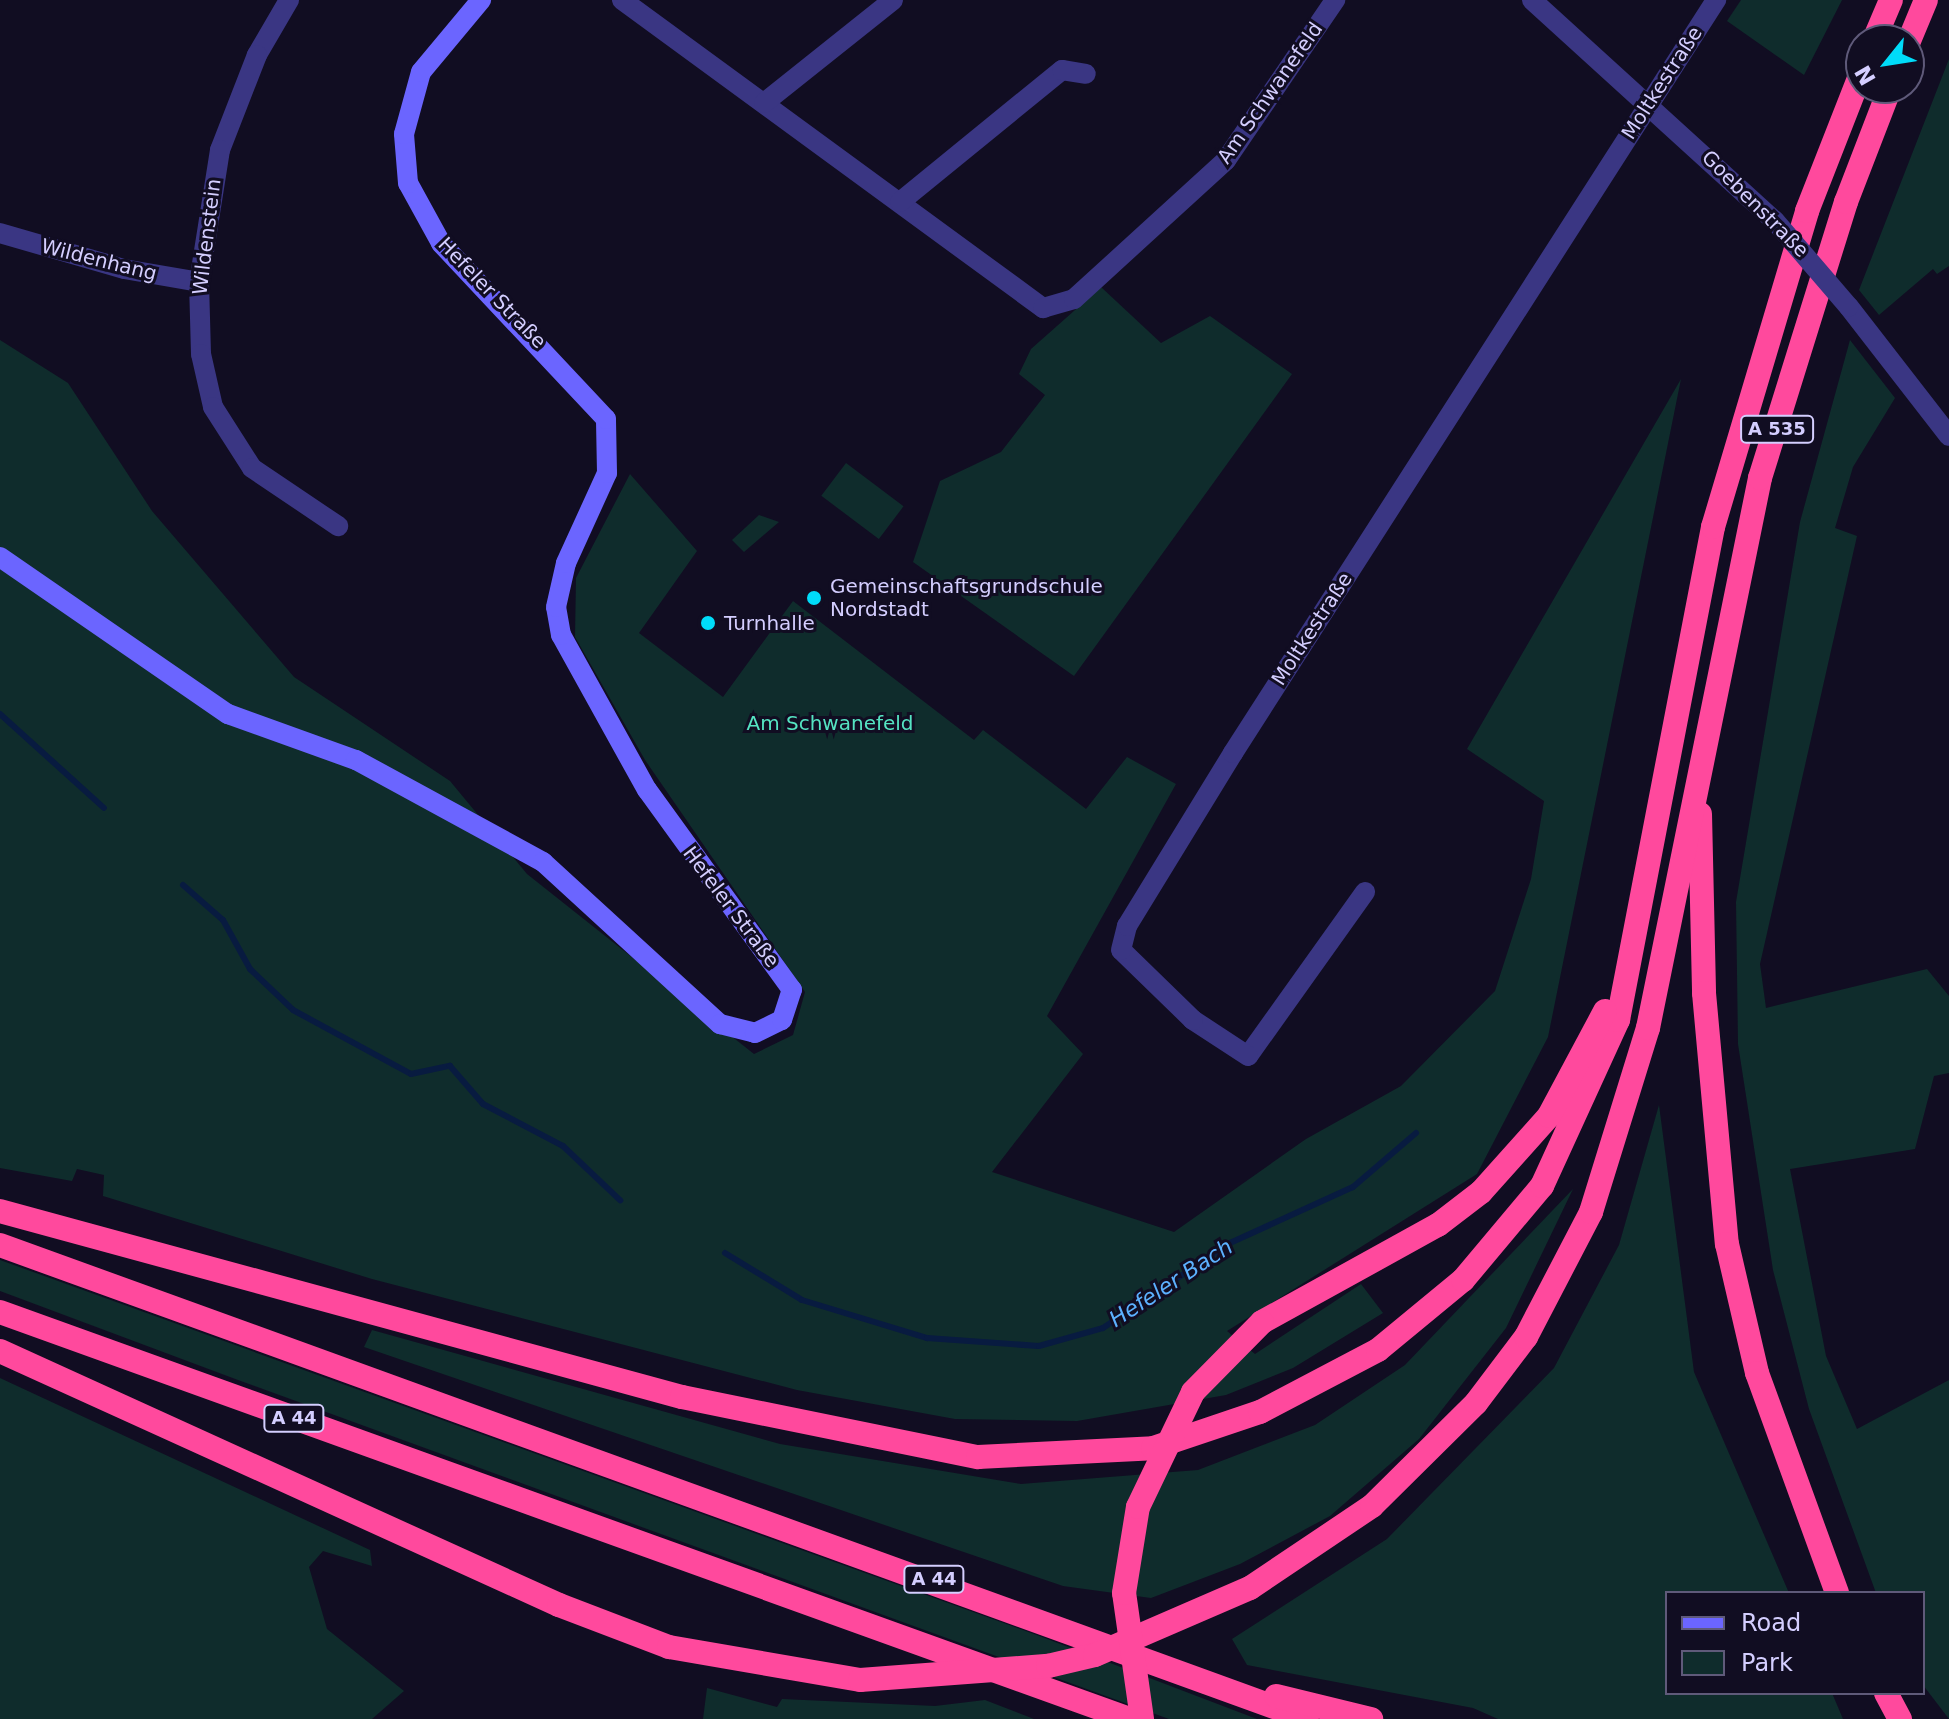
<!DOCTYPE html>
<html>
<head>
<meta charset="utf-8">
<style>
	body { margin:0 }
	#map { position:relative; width:1949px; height:1719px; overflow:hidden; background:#110d22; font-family:"DejaVu Sans",sans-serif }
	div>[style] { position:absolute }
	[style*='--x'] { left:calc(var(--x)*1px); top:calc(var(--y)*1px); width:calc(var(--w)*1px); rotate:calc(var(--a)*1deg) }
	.green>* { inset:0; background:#0f2c2c; transform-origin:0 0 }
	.stream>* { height:6px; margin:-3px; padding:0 3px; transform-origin:3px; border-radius:3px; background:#081b40 }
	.minor>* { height:20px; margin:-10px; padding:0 10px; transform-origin:10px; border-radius:10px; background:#3a3683 }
	.secondary>* { height:20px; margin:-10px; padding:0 10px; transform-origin:10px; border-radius:10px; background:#6b65ff }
	.motorway>* { height:24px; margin:-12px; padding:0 12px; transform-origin:12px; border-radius:12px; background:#ff499d }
	.minor-bridge>* { height:20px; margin:-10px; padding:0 10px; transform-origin:10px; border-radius:10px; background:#3a3683 }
	.motorway-bridge>* { height:24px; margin:-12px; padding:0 12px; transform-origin:12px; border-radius:12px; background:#ff499d }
	.dots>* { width:22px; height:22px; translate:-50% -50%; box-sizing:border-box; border:4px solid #110d22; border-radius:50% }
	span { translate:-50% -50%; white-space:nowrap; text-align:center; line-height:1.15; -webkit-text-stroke:6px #110d22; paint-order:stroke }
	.shield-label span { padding:2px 6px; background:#110d22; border:2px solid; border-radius:6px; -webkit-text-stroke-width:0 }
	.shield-label { font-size:18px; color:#d4ceff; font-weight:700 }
	.street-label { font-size:20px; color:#d4ceff }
	.poi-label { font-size:20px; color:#d4ceff }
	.left { translate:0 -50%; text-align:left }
	.park-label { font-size:20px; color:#55e3c2 }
	.water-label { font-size:22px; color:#5cb1ff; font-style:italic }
	.legend { position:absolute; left:1665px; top:1591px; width:260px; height:104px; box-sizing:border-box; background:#110d22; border:2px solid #5f5a7a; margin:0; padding:10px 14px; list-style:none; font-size:24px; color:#d4ceff }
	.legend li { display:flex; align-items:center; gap:16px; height:40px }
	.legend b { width:40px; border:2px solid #5f5a7a }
	.north { position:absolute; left:1845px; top:24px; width:80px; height:80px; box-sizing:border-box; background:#110d22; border:2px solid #5f5a7a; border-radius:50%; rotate:240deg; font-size:22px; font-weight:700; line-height:32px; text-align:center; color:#d4ceff }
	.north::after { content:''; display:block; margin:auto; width:28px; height:36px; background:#00dcf9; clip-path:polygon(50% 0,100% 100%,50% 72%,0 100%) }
</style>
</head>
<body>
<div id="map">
	<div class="green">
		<i style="clip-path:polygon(1741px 0,1842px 0,1804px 75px,1727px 21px)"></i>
		<i style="clip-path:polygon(1949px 59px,1949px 266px,1937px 274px,1933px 269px,1879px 315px,1859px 290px)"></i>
		<i style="clip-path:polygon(1101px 287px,1161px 343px,1210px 316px,1292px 374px,1074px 676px,913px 562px,940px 481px,1001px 452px,1045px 395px,1019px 374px,1031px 349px)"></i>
		<i style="clip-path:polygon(0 340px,68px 383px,152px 511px,294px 677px,450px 781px,527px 874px,754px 1054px,793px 1035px,805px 992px,645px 760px,575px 637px,576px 578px,630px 474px,697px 551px,639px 633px,723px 697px,793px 601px,974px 740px,983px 730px,1086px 809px,1127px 757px,1176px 784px,1047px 1016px,1083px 1054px,992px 1172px,1174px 1232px,1306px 1139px,1401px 1086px,1495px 991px,1531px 879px,1544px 801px,1467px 749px,1681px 379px,1548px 1037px,1477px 1174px,1227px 1331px,1255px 1354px,1361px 1284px,1383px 1313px,1293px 1368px,1226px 1395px,1077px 1421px,955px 1419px,797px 1390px,372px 1279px,103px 1196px,104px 1175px,77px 1169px,72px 1181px,0 1168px)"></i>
		<i style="clip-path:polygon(1850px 340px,1895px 398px,1853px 467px,1835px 528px,1857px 536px,1760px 964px,1766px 1008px,1927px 969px,1949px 996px,1949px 1073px,1934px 1076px,1915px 1149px,1790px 1169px,1826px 1356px,1857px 1429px,1949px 1380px,1949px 1719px,1923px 1685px,1923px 1593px,1876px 1593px,1809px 1409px,1773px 1270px,1738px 1044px,1736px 902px,1800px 522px)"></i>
		<i style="left:846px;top:463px;width:72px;height:41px;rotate:37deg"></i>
		<i style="clip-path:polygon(759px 515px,779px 522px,744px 552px,732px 540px)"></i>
		<i style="clip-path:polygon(1659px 1105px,1694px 1372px,1789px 1593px,1667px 1593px,1667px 1693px,1832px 1693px,1843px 1719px,1498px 1719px,1473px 1708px,1247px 1665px,1232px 1639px,1387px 1539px,1554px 1368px,1619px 1245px)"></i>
		<i style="clip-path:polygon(1573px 1189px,1506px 1328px,1419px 1439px,1330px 1516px,1240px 1564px,1151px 1598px,1063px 1586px,364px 1347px,372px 1330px,780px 1444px,1021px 1484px,1198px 1470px,1315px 1425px,1405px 1365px)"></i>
		<i style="clip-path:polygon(0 1260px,1042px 1637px,1257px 1719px,1169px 1719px,238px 1380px,0 1291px)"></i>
		<i style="clip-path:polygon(0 1378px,370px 1550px,372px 1566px,323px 1551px,309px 1567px,327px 1629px,404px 1691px,372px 1719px,0 1719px)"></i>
		<i style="clip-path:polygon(707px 1688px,777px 1707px,782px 1699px,935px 1706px,985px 1700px,1034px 1719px,703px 1719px)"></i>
	</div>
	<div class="stream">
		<i style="--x:0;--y:714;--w:140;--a:42.1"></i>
		<i style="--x:183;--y:885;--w:53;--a:41.2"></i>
		<i style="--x:223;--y:920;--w:56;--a:61.1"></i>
		<i style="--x:250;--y:969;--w:59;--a:43.6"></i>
		<i style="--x:293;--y:1010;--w:134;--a:28.5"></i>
		<i style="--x:411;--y:1074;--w:40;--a:-12"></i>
		<i style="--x:450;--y:1066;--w:50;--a:49"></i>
		<i style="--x:483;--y:1104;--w:90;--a:27.7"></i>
		<i style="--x:563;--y:1146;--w:79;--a:43.5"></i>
		<i style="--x:725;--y:1253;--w:90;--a:31.4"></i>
		<i style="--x:802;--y:1300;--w:131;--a:16.9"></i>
		<i style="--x:927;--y:1338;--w:112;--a:4.1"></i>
		<i style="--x:1039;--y:1346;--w:66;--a:-15.7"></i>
		<i style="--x:1103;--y:1328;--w:153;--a:-33.8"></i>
		<i style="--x:1230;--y:1243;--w:135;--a:-24.5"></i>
		<i style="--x:1353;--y:1187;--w:83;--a:-40.6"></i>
	</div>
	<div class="minor">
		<i style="--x:289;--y:0;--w:64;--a:120.2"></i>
		<i style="--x:257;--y:55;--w:102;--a:111.3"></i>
		<i style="--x:220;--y:150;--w:134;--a:99"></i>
		<i style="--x:199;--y:282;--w:72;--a:88.4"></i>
		<i style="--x:201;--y:354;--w:54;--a:77.2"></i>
		<i style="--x:213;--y:407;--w:72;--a:57.4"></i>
		<i style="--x:252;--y:468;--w:104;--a:34"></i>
		<i style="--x:622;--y:0;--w:522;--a:36.19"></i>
		<i style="--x:1043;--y:308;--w:32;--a:-16"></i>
		<i style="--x:1074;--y:299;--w:206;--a:-42.4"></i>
		<i style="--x:1226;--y:160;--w:194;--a:-55.7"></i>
		<i style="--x:1532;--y:0;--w:328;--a:42.3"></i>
		<i style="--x:764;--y:103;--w:165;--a:-38.6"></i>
		<i style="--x:900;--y:202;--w:209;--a:-39.2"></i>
		<i style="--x:1062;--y:70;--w:24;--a:9"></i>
		<i style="--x:0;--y:233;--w:129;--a:16.2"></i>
		<i style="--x:124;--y:269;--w:76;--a:9.8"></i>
		<i style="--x:1849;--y:307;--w:163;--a:52.2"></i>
		<i style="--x:1365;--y:892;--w:201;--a:125.5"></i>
		<i style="--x:1248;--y:1056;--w:66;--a:-146.8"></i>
		<i style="--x:1193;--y:1020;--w:100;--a:-135.8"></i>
		<i style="--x:1121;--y:950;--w:25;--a:-76"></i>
		<i style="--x:1127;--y:926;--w:203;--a:-58.5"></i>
		<i style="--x:1233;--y:753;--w:895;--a:-57.32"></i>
	</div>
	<div class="secondary">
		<i style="--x:0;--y:557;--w:277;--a:34.6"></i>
		<i style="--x:228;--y:714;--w:136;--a:19.8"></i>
		<i style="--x:356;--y:760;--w:213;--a:28.6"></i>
		<i style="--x:543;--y:862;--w:240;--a:42.5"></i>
		<i style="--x:720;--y:1024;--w:36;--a:14"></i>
		<i style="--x:755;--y:1033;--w:30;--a:-26"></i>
		<i style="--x:782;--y:1020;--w:32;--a:-72"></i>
		<i style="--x:792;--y:990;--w:247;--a:-125.9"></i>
		<i style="--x:647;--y:790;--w:177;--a:-119"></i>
		<i style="--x:561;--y:635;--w:28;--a:-100"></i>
		<i style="--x:556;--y:607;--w:45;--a:-77.2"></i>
		<i style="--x:566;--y:563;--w:99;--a:-65.5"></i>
		<i style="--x:607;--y:473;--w:54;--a:-91.1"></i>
		<i style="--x:606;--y:419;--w:241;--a:-133.2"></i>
		<i style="--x:441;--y:243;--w:68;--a:-118.8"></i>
		<i style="--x:408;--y:183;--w:49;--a:-94.7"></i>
		<i style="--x:404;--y:134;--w:64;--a:-74.7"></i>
		<i style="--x:421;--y:72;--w:94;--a:-50.2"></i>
	</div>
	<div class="motorway">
		<i style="--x:1874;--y:40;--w:43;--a:-67"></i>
		<i style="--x:1909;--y:41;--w:44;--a:-67.5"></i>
		<i style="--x:1700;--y:814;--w:179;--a:88.7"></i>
		<i style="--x:1704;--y:993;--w:252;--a:84.8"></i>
		<i style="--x:1727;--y:1244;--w:132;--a:76.9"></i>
		<i style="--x:1757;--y:1373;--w:234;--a:70"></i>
		<i style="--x:0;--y:1211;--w:707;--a:15.26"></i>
		<i style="--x:682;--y:1397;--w:302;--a:11.5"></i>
		<i style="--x:978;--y:1457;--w:175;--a:-2.9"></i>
		<i style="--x:1153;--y:1448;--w:113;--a:-18.6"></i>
		<i style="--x:1260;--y:1412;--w:133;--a:-27.7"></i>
		<i style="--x:1378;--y:1350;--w:110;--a:-39.5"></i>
		<i style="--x:1463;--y:1280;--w:123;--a:-50"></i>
		<i style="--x:1542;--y:1186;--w:183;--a:-65.4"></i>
		<i style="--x:1618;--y:1020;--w:502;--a:-79.09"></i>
		<i style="--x:1713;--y:527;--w:330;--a:-73.4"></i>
		<i style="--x:1807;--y:211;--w:148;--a:-68.6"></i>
		<i style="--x:0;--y:1245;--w:1390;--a:19.93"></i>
		<i style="--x:0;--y:1312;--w:1200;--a:19.82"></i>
		<i style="--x:1262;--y:1322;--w:201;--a:-28.9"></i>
		<i style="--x:1438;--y:1225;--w:54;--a:-37.5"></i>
		<i style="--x:1481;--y:1192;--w:102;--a:-48.2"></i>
		<i style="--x:1549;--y:1116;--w:119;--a:-61.9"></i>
		<i style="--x:0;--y:1351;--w:614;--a:24.44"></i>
		<i style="--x:559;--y:1605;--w:118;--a:20.9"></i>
		<i style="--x:669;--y:1647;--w:194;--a:9.8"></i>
		<i style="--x:1250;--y:1588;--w:147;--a:-33.9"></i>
		<i style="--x:1372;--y:1506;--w:146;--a:-44.7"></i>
		<i style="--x:1476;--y:1403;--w:83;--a:-52.9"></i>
		<i style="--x:1526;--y:1337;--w:141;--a:-62.5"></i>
		<i style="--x:1591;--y:1212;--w:193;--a:-72.8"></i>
		<i style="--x:1648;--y:1028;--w:561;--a:-78.49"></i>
		<i style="--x:1760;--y:478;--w:289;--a:-72.7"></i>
		<i style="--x:1846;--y:202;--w:122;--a:-68.9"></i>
		<i style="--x:1886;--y:1693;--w:30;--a:62"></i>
		<i style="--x:1276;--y:1696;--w:98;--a:13.6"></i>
	</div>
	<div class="minor-bridge">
		<i style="--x:1775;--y:221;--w:113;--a:49.3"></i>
	</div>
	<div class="motorway-bridge">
		<i style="--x:860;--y:1680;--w:189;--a:-4.3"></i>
		<i style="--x:1048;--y:1666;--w:48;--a:-13.2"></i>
		<i style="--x:1095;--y:1655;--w:169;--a:-23.4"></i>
		<i style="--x:1142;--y:1719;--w:127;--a:-98.1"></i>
		<i style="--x:1124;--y:1593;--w:87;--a:-80.8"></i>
		<i style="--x:1138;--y:1507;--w:127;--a:-64.4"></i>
		<i style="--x:1193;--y:1392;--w:98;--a:-45.4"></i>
	</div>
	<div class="dots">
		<i style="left:814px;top:598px;background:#00dcf9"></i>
		<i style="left:708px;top:623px;background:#00dcf9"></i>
	</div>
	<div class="shield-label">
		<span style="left:1777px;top:429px">A 535</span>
		<span style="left:294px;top:1418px">A 44</span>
		<span style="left:934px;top:1579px">A 44</span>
	</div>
	<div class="street-label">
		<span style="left:1662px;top:83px;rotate:-57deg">Moltkestraße</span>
		<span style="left:1270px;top:93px;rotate:-55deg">Am Schwanefeld</span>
		<span style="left:1755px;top:204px;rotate:45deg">Goebenstraße</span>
		<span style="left:207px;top:237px;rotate:-83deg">Wildenstein</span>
		<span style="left:99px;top:260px;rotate:14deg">Wildenhang</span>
		<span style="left:492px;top:293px;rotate:46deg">Hefeler Straße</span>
		<span style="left:1312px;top:629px;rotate:-57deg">Moltkestraße</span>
		<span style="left:731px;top:907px;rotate:53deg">Hefeler Straße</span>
	</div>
	<div class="poi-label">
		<span class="left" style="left:830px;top:598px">Gemeinschaftsgrundschule<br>Nordstadt</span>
		<span class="left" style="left:724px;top:623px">Turnhalle</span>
	</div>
	<div class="park-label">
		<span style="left:830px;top:723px">Am Schwanefeld</span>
	</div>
	<div class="water-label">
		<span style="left:1171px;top:1283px;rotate:-33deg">Hefeler Bach</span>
	</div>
	<ul class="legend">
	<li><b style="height:10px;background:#6b65ff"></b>Road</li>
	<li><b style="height:22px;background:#0f2c2c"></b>Park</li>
	</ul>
	<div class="north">N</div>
</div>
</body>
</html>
